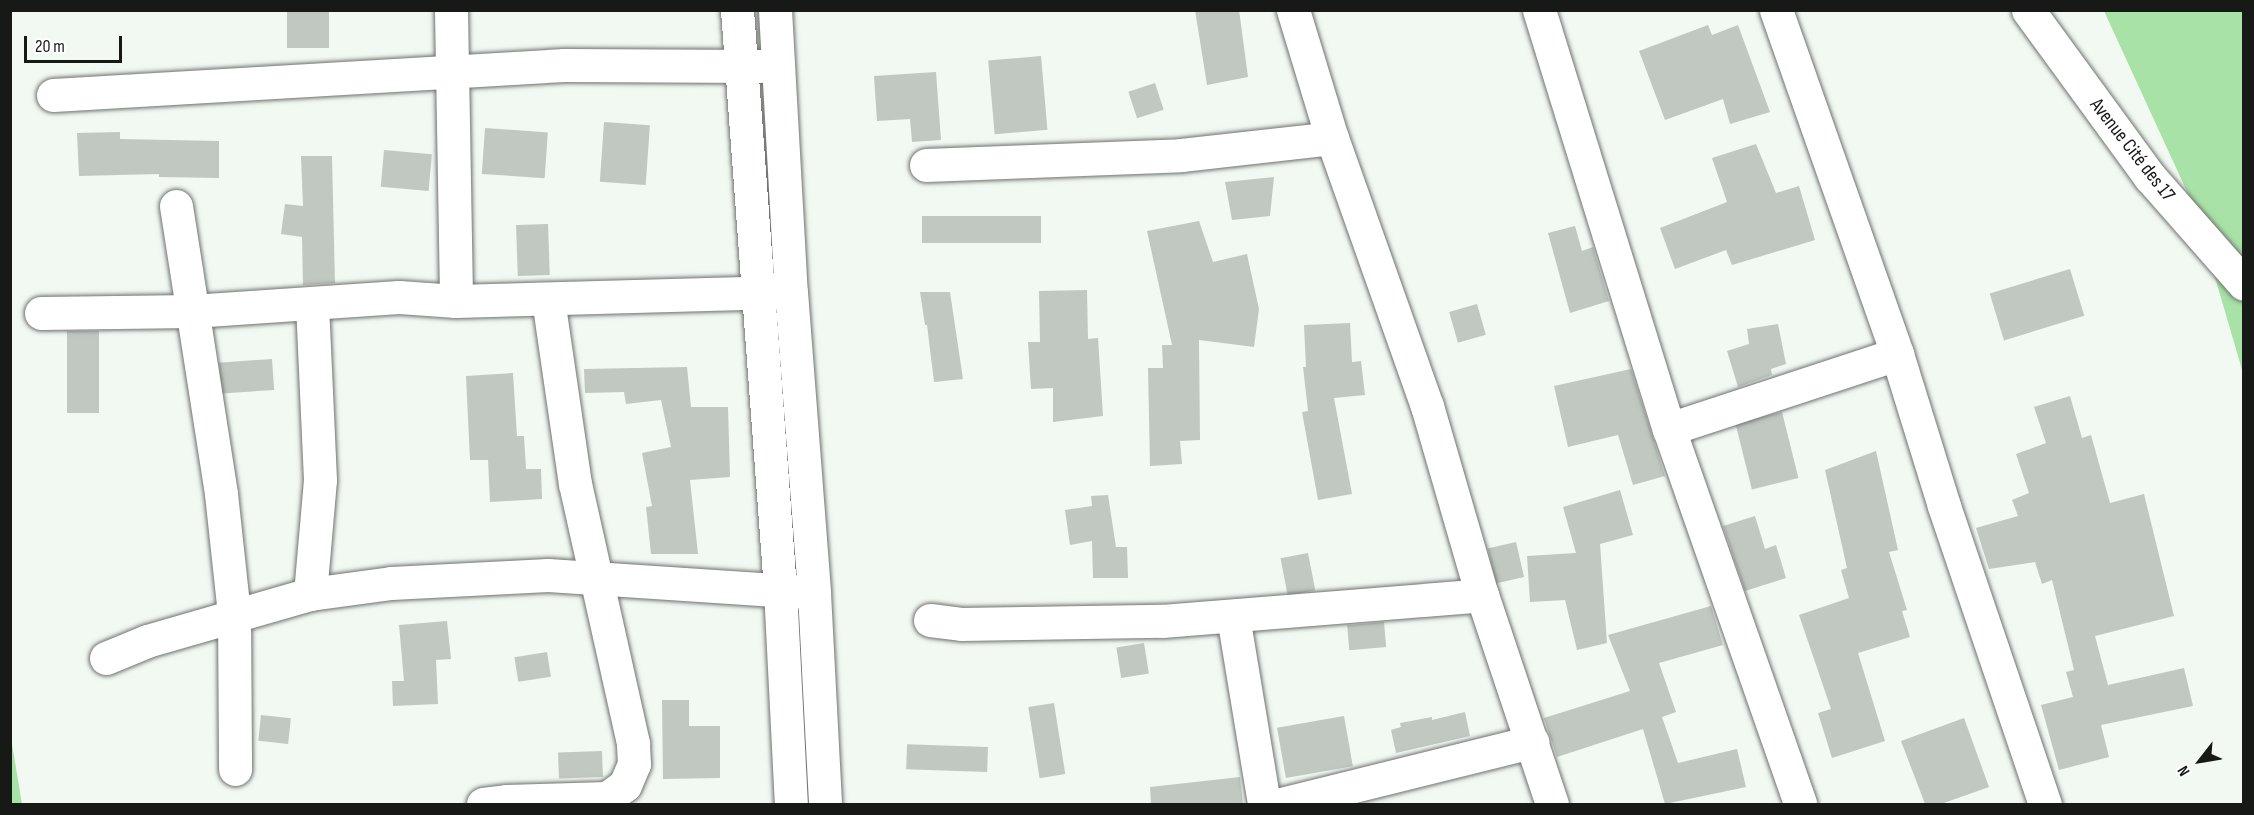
<!DOCTYPE html>
<html>
<head>
<meta charset="utf-8">
<style>
	body { margin:0 }
	#map { position:relative; width:2254px; height:815px; overflow:hidden; background:#f2f8f2; font-family:"Sofia Sans Condensed",sans-serif }
	div>[style] { position:absolute }
	[style*='--x'] { left:calc(var(--x)*1px); top:calc(var(--y)*1px); width:calc(var(--w)*1px); rotate:calc(var(--a)*1deg) }
	.green>* { inset:0; background:#a8e2a7 }
	.building>* { inset:0; background:#c1c7c1; transform-origin:0 0 }
	.roads { filter:drop-shadow(0 0 2px #6e736d) drop-shadow(0 0 2px #6e736d) }
	.minor>* { height:33px; margin:-16.5px; padding:0 16.5px; transform-origin:16.5px; border-radius:16.5px; background:#fff }
	.tertiary>* { height:33px; margin:-16.5px; padding:0 16.5px; transform-origin:16.5px; border-radius:16.5px; background:#fff }
	.primary>* { height:33px; margin:-16.5px; padding:0 16.5px; transform-origin:16.5px; border-radius:16.5px; background:#fff }
	span { translate:-50% -50%; white-space:nowrap; text-align:center; line-height:1.15; -webkit-text-stroke:6px #fff; paint-order:stroke }
	.street-label { font-size:20px; color:#171917 }
	.frame { position:absolute; inset:0; border:12px solid #171917; pointer-events:none }
	.north { position:absolute; left:2170px; top:731px; width:60px; height:60px; -webkit-text-stroke:4px #fff; paint-order:stroke; rotate:239deg; font-size:16px; font-weight:700; line-height:24px; text-align:center; color:#171917 }
	.north::after { content:''; display:block; margin:auto; width:21px; height:27px; background:#171917; clip-path:polygon(50% 0,100% 100%,50% 72%,0 100%) }
	.scale { position:absolute; left:24px; top:36px; width:98px; height:27px; box-sizing:border-box; border:3px solid #171917; border-top:0; padding-left:8px; font-size:18px; line-height:21px; white-space:nowrap; color:#171917; -webkit-text-stroke:4px #fff; paint-order:stroke }
</style>
</head>
<body>
<div id="map">
	<div class="green">
		<i style="clip-path:polygon(2104px 11px,2243px 11px,2243px 373px,2195px 209px)"></i>
		<i style="clip-path:polygon(10px 730px,12px 744px,22px 804px,11px 804px)"></i>
	</div>
	<div class="building">
		<i style="left:287px;top:10px;width:42px;height:38px"></i>
		<i style="clip-path:polygon(1195px 10px,1239px 10px,1248px 77px,1207px 85px)"></i>
		<i style="clip-path:polygon(1708px 25px,1712px 35px,1738px 25px,1770px 112px,1730px 124px,1723px 99px,1665px 120px,1639px 51px)"></i>
		<i style="left:1041px;top:56px;width:74px;height:53px;rotate:85deg"></i>
		<i style="clip-path:polygon(936px 72px,941px 140px,912px 142px,910px 119px,877px 121px,874px 76px)"></i>
		<i style="left:1155px;top:83px;width:28px;height:28px;rotate:72deg"></i>
		<i style="left:604px;top:122px;width:46px;height:60px;rotate:4deg"></i>
		<i style="left:485px;top:128px;width:63px;height:46px;rotate:4deg"></i>
		<i style="clip-path:polygon(120px 132px,120px 139px,219px 141px,219px 178px,159px 177px,159px 174px,79px 176px,77px 133px)"></i>
		<i style="clip-path:polygon(1756px 144px,1776px 193px,1799px 186px,1815px 240px,1732px 265px,1726px 250px,1675px 269px,1660px 228px,1727px 202px,1712px 158px)"></i>
		<i style="left:384px;top:150px;width:48px;height:37px;rotate:5deg"></i>
		<i style="clip-path:polygon(301px 156px,332px 156px,335px 283px,303px 285px,302px 237px,281px 234px,285px 204px,303px 206px)"></i>
		<i style="clip-path:polygon(1274px 177px,1270px 216px,1232px 220px,1225px 182px)"></i>
		<i style="left:1041px;top:216px;width:27px;height:119px;rotate:90deg"></i>
		<i style="clip-path:polygon(1199px 221px,1213px 262px,1247px 254px,1259px 309px,1254px 347px,1199px 340px,1200px 440px,1180px 441px,1182px 464px,1150px 466px,1148px 368px,1163px 368px,1162px 345px,1172px 345px,1147px 231px)"></i>
		<i style="left:548px;top:224px;width:51px;height:32px;rotate:88deg"></i>
		<i style="clip-path:polygon(1575px 226px,1582px 251px,1593px 247px,1609px 301px,1570px 313px,1548px 233px)"></i>
		<i style="left:2070px;top:269px;width:49px;height:84px;rotate:73deg"></i>
		<i style="clip-path:polygon(1087px 290px,1088px 339px,1098px 338px,1103px 416px,1053px 422px,1053px 388px,1031px 389px,1028px 342px,1040px 342px,1039px 291px)"></i>
		<i style="clip-path:polygon(920px 292px,950px 292px,963px 379px,934px 382px,927px 325px,925px 325px)"></i>
		<i style="left:1477px;top:304px;width:32px;height:29px;rotate:74deg"></i>
		<i style="clip-path:polygon(1350px 323px,1352px 362px,1361px 361px,1365px 395px,1334px 398px,1352px 494px,1318px 500px,1302px 412px,1308px 411px,1303px 367px,1306px 367px,1304px 325px)"></i>
		<i style="clip-path:polygon(1778px 324px,1786px 364px,1771px 369px,1772px 375px,1738px 387px,1727px 351px,1749px 344px,1747px 329px)"></i>
		<i style="left:67px;top:331px;width:32px;height:82px"></i>
		<i style="left:272px;top:359px;width:31px;height:53px;rotate:86deg"></i>
		<i style="clip-path:polygon(687px 367px,691px 407px,728px 407px,730px 477px,690px 480px,698px 554px,651px 554px,646px 507px,652px 506px,642px 453px,671px 447px,661px 400px,626px 404px,624px 392px,585px 393px,584px 369px)"></i>
		<i style="clip-path:polygon(1631px 369px,1665px 476px,1633px 485px,1618px 435px,1568px 447px,1554px 386px)"></i>
		<i style="clip-path:polygon(513px 373px,517px 436px,524px 436px,526px 469px,541px 469px,542px 499px,490px 502px,488px 460px,470px 460px,466px 376px)"></i>
		<i style="clip-path:polygon(2070px 396px,2082px 438px,2091px 435px,2110px 503px,2144px 494px,2174px 616px,2095px 636px,2108px 685px,2184px 668px,2193px 706px,2101px 725px,2109px 757px,2059px 770px,2041px 705px,2073px 697px,2066px 672px,2074px 670px,2052px 580px,2042px 584px,2035px 562px,1989px 569px,1976px 528px,2018px 516px,2012px 500px,2029px 493px,2016px 454px,2046px 443px,2034px 407px)"></i>
		<i style="left:1782px;top:412px;width:68px;height:48px;rotate:76deg"></i>
		<i style="clip-path:polygon(1876px 451px,1898px 550px,1889px 552px,1907px 610px,1902px 611px,1910px 637px,1858px 653px,1885px 741px,1832px 758px,1818px 713px,1831px 709px,1799px 615px,1849px 598px,1841px 570px,1847px 568px,1825px 470px)"></i>
		<i style="clip-path:polygon(1620px 490px,1633px 535px,1600px 544px,1607px 643px,1577px 650px,1565px 600px,1530px 602px,1527px 556px,1576px 553px,1563px 507px)"></i>
		<i style="clip-path:polygon(1108px 495px,1116px 547px,1127px 547px,1128px 578px,1093px 578px,1092px 541px,1070px 545px,1065px 510px,1092px 506px,1091px 496px)"></i>
		<i style="clip-path:polygon(1755px 516px,1765px 549px,1776px 545px,1786px 578px,1745px 591px,1723px 526px)"></i>
		<i style="left:1516px;top:542px;width:36px;height:29px;rotate:77deg"></i>
		<i style="left:1308px;top:553px;width:38px;height:28px;rotate:79deg"></i>
		<i style="clip-path:polygon(1711px 606px,1723px 645px,1659px 663px,1676px 712px,1662px 717px,1678px 763px,1737px 749px,1746px 787px,1665px 804px,1643px 729px,1557px 757px,1544px 718px,1630px 691px,1608px 635px)"></i>
		<i style="clip-path:polygon(447px 621px,451px 659px,436px 660px,438px 704px,393px 706px,392px 681px,404px 681px,399px 625px)"></i>
		<i style="left:1384px;top:622px;width:25px;height:37px;rotate:85deg"></i>
		<i style="left:1144px;top:643px;width:31px;height:28px;rotate:81deg"></i>
		<i style="left:547px;top:652px;width:25px;height:33px;rotate:81deg"></i>
		<i style="clip-path:polygon(662px 700px,689px 700px,689px 726px,720px 726px,720px 778px,663px 779px)"></i>
		<i style="left:1054px;top:703px;width:72px;height:26px;rotate:81deg"></i>
		<i style="clip-path:polygon(1465px 712px,1470px 736px,1396px 753px,1391px 730px,1401px 727px,1400px 723px,1432px 717px,1432px 720px)"></i>
		<i style="left:261px;top:715px;width:30px;height:26px;rotate:6deg"></i>
		<i style="left:1344px;top:716px;width:51px;height:68px;rotate:80deg"></i>
		<i style="clip-path:polygon(1964px 718px,1989px 787px,1941px 804px,1925px 804px,1901px 741px)"></i>
		<i style="left:988px;top:747px;width:25px;height:81px;rotate:92deg"></i>
		<i style="left:602px;top:751px;width:26px;height:44px;rotate:88deg"></i>
		<i style="clip-path:polygon(1240px 777px,1243px 804px,1151px 804px,1150px 787px)"></i>
	</div>
	<div class="roads">
		<div class="minor">
			<i style="--x:451;--y:10;--w:291;--a:89"></i>
			<i style="--x:737;--y:10;--w:581;--a:85.75"></i>
			<i style="--x:780;--y:589;--w:215;--a:87.1"></i>
			<i style="--x:1293;--y:10;--w:134;--a:73.1"></i>
			<i style="--x:1332;--y:138;--w:284;--a:70.5"></i>
			<i style="--x:1427;--y:406;--w:197;--a:73.8"></i>
			<i style="--x:1482;--y:595;--w:220;--a:71.5"></i>
			<i style="--x:1539;--y:10;--w:439;--a:72.8"></i>
			<i style="--x:1669;--y:429;--w:397;--a:70.7"></i>
			<i style="--x:1776;--y:10;--w:365;--a:70.6"></i>
			<i style="--x:1897;--y:354;--w:159;--a:72.8"></i>
			<i style="--x:1944;--y:506;--w:315;--a:71.3"></i>
			<i style="--x:53;--y:95;--w:512;--a:-3.36"></i>
			<i style="--x:564;--y:65;--w:196;--a:0.3"></i>
			<i style="--x:926;--y:165;--w:255;--a:-2.2"></i>
			<i style="--x:1181;--y:155;--w:152;--a:-6.4"></i>
			<i style="--x:176;--y:206;--w:291;--a:81.1"></i>
			<i style="--x:221;--y:494;--w:121;--a:83.8"></i>
			<i style="--x:234;--y:614;--w:155;--a:89.6"></i>
			<i style="--x:41;--y:313;--w:151;--a:-0.8"></i>
			<i style="--x:192;--y:311;--w:207;--a:-3.9"></i>
			<i style="--x:399;--y:297;--w:57;--a:4"></i>
			<i style="--x:456;--y:301;--w:325;--a:-1.6"></i>
			<i style="--x:1669;--y:429;--w:240;--a:-18.2"></i>
			<i style="--x:310;--y:594;--w:114;--a:-85"></i>
			<i style="--x:320;--y:480;--w:175;--a:-92.6"></i>
			<i style="--x:1233;--y:616;--w:191;--a:80.6"></i>
			<i style="--x:930;--y:620;--w:31;--a:7"></i>
			<i style="--x:961;--y:624;--w:201;--a:-0.9"></i>
			<i style="--x:1162;--y:621;--w:321;--a:-4.6"></i>
			<i style="--x:106;--y:658;--w:44;--a:-22.5"></i>
			<i style="--x:147;--y:641;--w:170;--a:-16.1"></i>
			<i style="--x:310;--y:594;--w:82;--a:-7.7"></i>
			<i style="--x:391;--y:583;--w:157;--a:-2.9"></i>
			<i style="--x:548;--y:575;--w:254;--a:3.8"></i>
			<i style="--x:483;--y:804;--w:23;--a:-7"></i>
			<i style="--x:506;--y:801;--w:101;--a:-1.7"></i>
			<i style="--x:607;--y:798;--w:22;--a:-36"></i>
			<i style="--x:625;--y:785;--w:23;--a:-67"></i>
			<i style="--x:634;--y:764;--w:21;--a:-93"></i>
			<i style="--x:633;--y:743;--w:265;--a:-102.6"></i>
			<i style="--x:575;--y:484;--w:186;--a:-98.3"></i>
			<i style="--x:1281;--y:804;--w:259;--a:-13.9"></i>
		</div>
		<div class="tertiary">
			<i style="--x:2028;--y:10;--w:207;--a:53.9"></i>
			<i style="--x:2150;--y:177;--w:142;--a:48.7"></i>
		</div>
		<div class="primary">
			<i style="--x:775;--y:10;--w:282;--a:86.8"></i>
			<i style="--x:791;--y:292;--w:302;--a:85.6"></i>
			<i style="--x:814;--y:593;--w:211;--a:87"></i>
		</div>
	</div>
	<div class="street-label">
		<span style="left:2132px;top:150px;rotate:52deg">Avenue Cité des 17</span>
	</div>
	<div class="frame"></div>
	<div class="north">N</div>
	<div class="scale">20 m</div>
</div>
</body>
</html>
